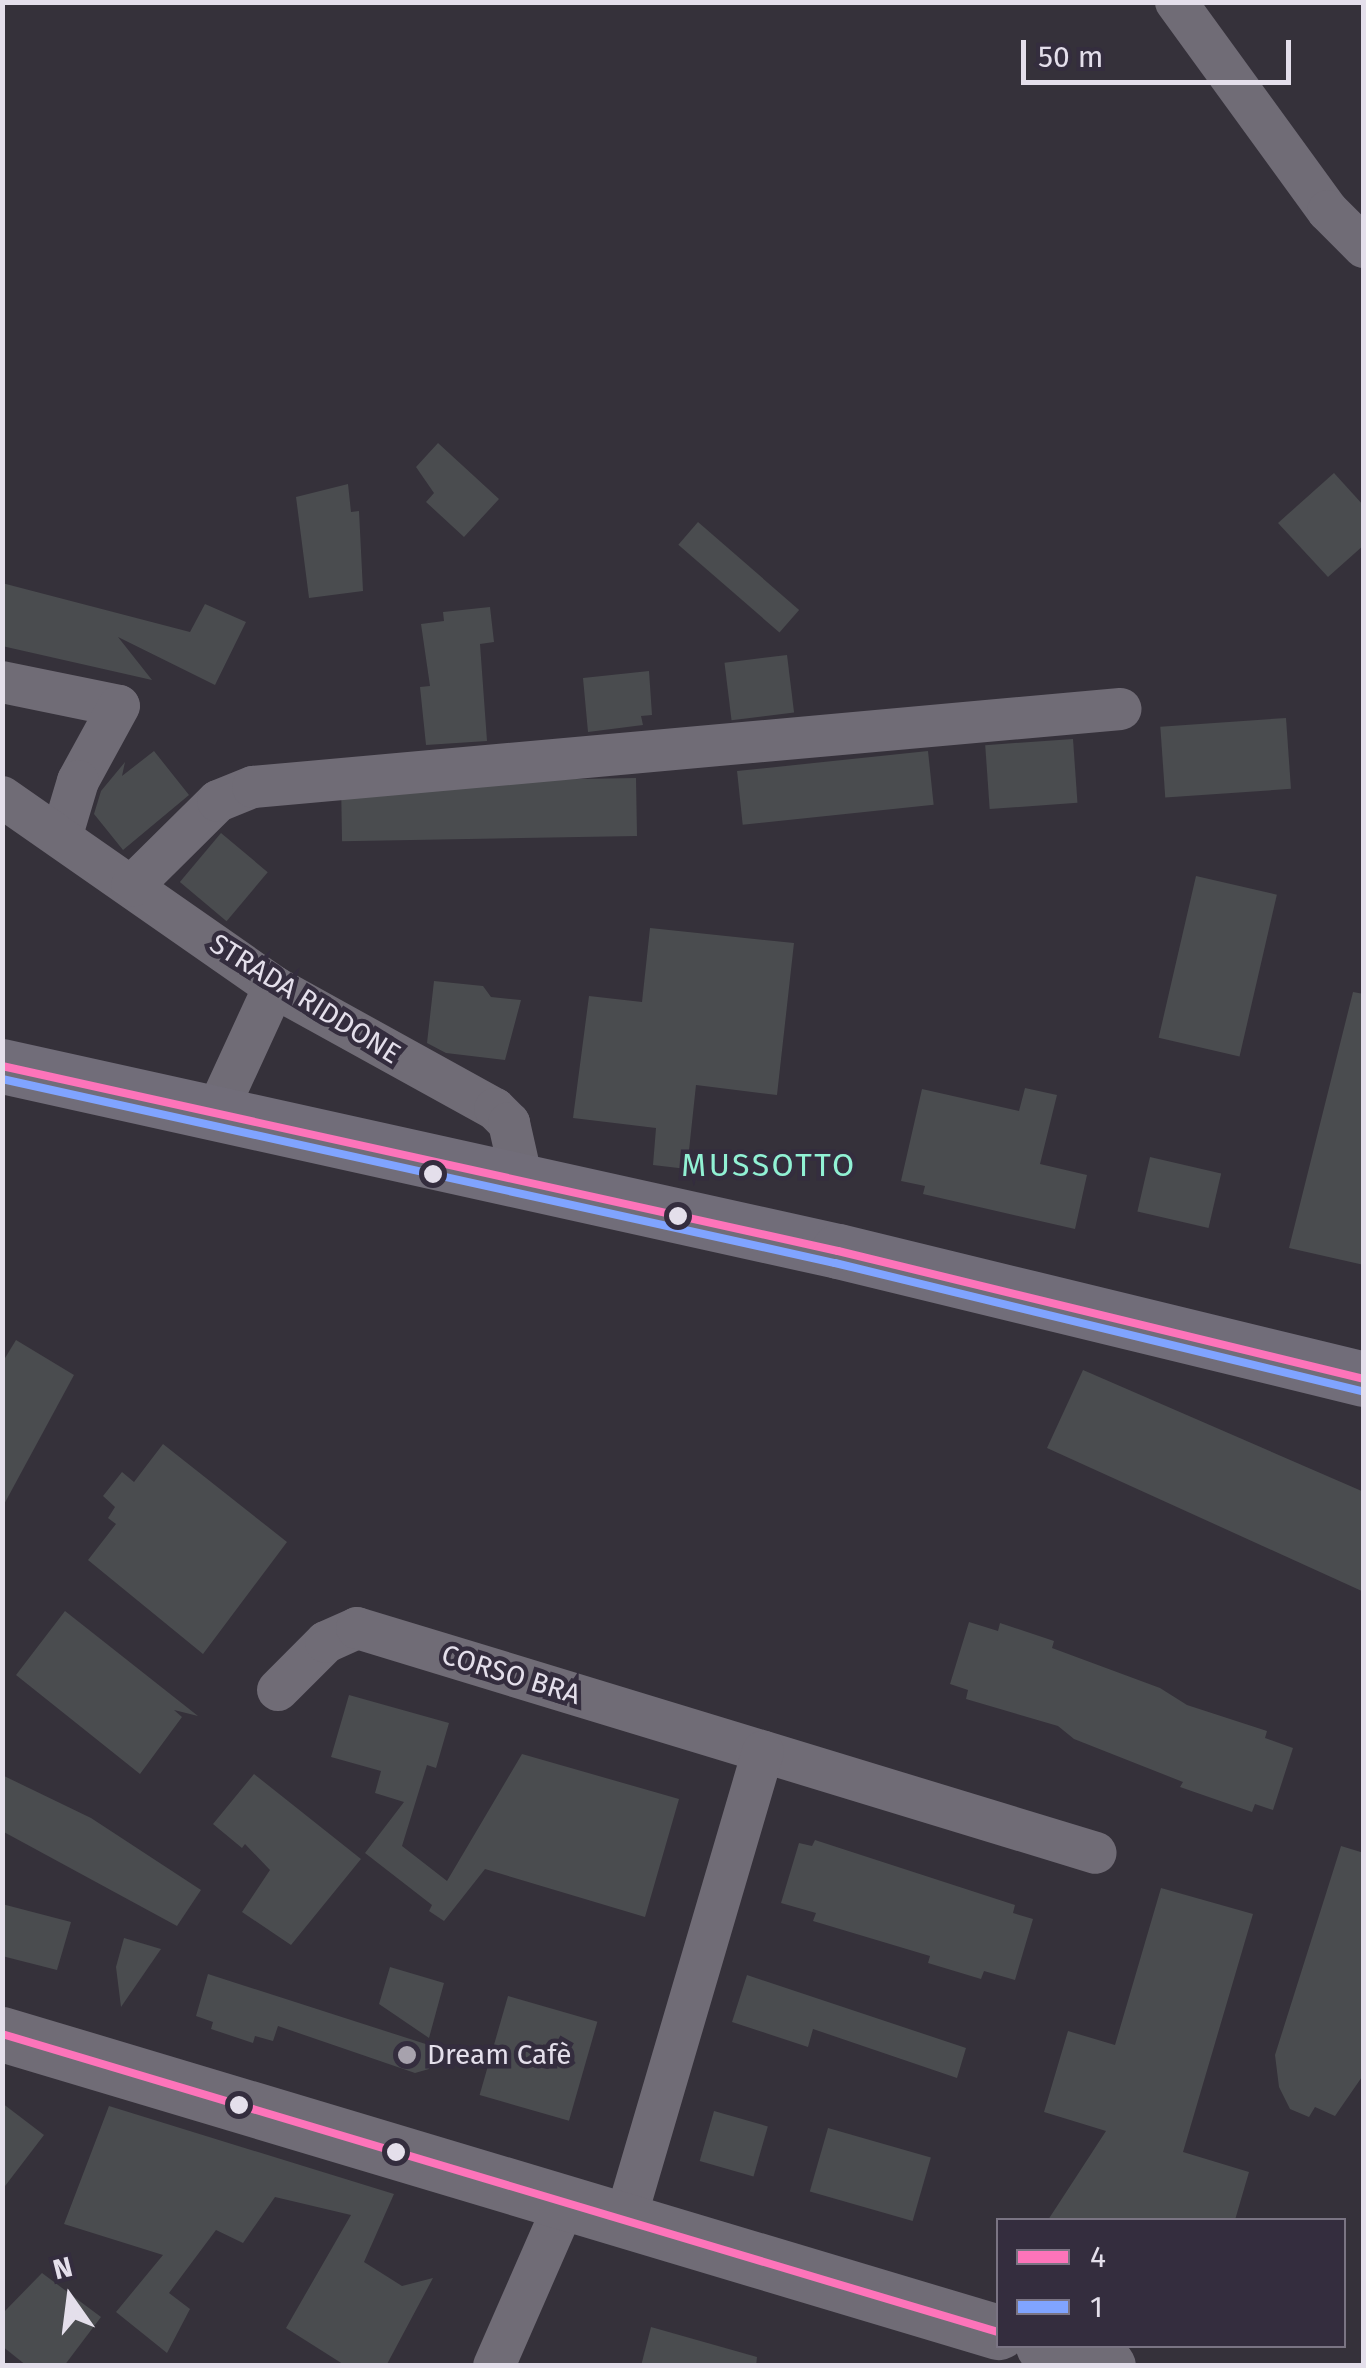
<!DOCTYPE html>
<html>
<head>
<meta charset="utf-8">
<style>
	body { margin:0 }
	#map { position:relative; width:1366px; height:2368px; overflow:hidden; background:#35313a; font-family:"Fira Sans",sans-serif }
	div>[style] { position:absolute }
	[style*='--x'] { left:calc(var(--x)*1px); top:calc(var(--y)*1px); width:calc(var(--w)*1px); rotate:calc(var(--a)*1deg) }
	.building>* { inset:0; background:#4a4c4f; transform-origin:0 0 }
	.minor>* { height:42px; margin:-21px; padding:0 21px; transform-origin:21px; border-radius:21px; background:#706c76 }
	.tertiary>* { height:55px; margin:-27.5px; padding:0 27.5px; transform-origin:27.5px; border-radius:27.5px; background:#706c76 }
	.primary>* { height:55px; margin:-27.5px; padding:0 27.5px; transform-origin:27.5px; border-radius:27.5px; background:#716d79 }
	.bus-1>* { height:8px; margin:-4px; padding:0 4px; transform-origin:4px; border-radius:4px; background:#fd74ba }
	.bus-2>* { height:8px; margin:-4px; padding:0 4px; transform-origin:4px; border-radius:4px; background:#80a4ff }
	.dots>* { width:28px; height:28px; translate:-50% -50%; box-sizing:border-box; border:5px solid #342d3e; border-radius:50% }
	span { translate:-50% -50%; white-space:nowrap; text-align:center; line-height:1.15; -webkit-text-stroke:9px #342d3e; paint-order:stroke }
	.street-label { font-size:28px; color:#e4dfeb }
	.poi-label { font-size:28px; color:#e4dfeb }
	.left { translate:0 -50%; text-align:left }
	.quarter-label { font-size:32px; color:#91f1d4; letter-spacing:2.5px }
	.frame { position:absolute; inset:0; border:5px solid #e4dfeb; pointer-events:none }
	.legend { position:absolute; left:996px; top:2218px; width:350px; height:130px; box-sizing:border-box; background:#342d3e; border:2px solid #7a7483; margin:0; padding:12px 18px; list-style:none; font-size:30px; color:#e4dfeb }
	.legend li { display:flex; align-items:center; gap:20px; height:50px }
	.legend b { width:50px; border:2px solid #7a7483 }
	.north { position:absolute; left:20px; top:2248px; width:100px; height:100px; -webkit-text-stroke:8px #342d3e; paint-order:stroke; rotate:346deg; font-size:28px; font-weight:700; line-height:40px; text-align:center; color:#e4dfeb }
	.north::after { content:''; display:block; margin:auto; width:35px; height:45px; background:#e4dfeb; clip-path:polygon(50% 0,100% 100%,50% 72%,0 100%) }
	.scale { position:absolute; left:1021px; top:40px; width:270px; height:45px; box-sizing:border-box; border:5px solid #e4dfeb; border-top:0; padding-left:12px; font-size:30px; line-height:35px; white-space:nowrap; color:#e4dfeb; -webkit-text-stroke:8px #342d3e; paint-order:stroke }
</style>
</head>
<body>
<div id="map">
	<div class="building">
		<i style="clip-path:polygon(438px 443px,499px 499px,464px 537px,426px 502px,434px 493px,416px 467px)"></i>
		<i style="clip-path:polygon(1334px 473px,1364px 506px,1364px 545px,1328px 577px,1278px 523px)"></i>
		<i style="clip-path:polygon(348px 484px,351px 512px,359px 511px,363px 591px,309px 598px,296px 497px)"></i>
		<i style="left:698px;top:522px;width:134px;height:30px;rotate:41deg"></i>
		<i style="clip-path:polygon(2px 583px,190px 632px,205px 604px,246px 622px,215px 685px,118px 637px,152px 680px,2px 646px)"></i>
		<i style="clip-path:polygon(490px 607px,494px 642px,480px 644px,487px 741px,426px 745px,420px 687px,430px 686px,421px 624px,444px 621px,443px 612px)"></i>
		<i style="left:787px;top:655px;width:58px;height:63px;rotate:83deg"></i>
		<i style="clip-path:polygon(649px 671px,652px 715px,641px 716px,643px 725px,588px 732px,583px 678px)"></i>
		<i style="left:1286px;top:718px;width:71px;height:126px;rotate:86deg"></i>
		<i style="left:1073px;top:739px;width:64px;height:88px;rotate:86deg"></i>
		<i style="clip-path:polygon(154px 751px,189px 795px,123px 850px,94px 814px,101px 791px,125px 762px,122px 776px)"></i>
		<i style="left:928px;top:751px;width:54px;height:192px;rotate:84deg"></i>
		<i style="left:636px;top:778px;width:58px;height:295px;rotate:89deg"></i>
		<i style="left:221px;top:833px;width:61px;height:64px;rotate:40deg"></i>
		<i style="left:1196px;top:876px;width:83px;height:166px;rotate:13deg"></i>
		<i style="clip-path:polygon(650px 928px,794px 943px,777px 1095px,696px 1085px,687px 1169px,653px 1165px,656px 1128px,573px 1118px,589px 996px,642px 1002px)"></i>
		<i style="clip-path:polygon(434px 981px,483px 986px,491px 997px,521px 1000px,505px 1060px,446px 1053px,427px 1043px)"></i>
		<i style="clip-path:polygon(1353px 992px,1364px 994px,1364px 1265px,1289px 1248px)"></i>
		<i style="clip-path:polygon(1025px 1088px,1057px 1095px,1040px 1164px,1087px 1175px,1075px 1229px,923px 1194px,925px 1186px,901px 1181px,922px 1089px,1019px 1111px)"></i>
		<i style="left:1150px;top:1157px;width:73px;height:56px;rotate:13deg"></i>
		<i style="clip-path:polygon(16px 1340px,74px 1375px,2px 1508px,2px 1363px)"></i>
		<i style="clip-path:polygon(1083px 1370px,1364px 1492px,1364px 1592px,1047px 1448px)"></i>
		<i style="clip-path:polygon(163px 1444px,287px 1542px,203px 1654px,88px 1560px,116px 1524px,108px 1518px,115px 1507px,103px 1496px,122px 1472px,134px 1482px)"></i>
		<i style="clip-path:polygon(65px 1611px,198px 1716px,174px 1710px,182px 1717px,140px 1774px,16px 1675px)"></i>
		<i style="clip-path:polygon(969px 1622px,998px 1631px,1000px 1623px,1054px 1641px,1052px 1648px,1160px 1688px,1187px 1705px,1267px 1731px,1265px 1738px,1293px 1748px,1273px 1810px,1255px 1804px,1252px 1812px,1180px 1787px,1183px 1782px,1074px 1739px,1058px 1726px,966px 1699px,968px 1690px,950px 1684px)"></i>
		<i style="clip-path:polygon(349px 1695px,449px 1723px,436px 1768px,427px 1765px,402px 1846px,447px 1881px,522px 1754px,679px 1799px,645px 1917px,485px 1869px,444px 1921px,429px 1911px,432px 1905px,365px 1853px,404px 1802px,375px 1793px,381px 1771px,331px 1757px)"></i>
		<i style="clip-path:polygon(254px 1774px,361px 1859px,291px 1945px,242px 1912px,270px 1870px,245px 1844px,242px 1848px,213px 1824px)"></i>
		<i style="clip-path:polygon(2px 1775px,91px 1818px,201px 1890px,177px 1926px,2px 1831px)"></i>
		<i style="clip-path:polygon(815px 1840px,1015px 1905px,1013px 1913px,1033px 1919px,1015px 1980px,984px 1971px,981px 1979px,928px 1963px,930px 1956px,813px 1921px,816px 1913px,781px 1903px,799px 1843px,812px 1846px)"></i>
		<i style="clip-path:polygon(1341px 1846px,1364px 1853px,1364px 2074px,1335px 2116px,1315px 2107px,1309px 2117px,1290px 2109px,1279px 2087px,1275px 2055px)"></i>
		<i style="clip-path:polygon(1161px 1888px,1253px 1914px,1183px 2152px,1249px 2172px,1235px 2220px,1048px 2220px,1106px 2131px,1044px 2112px,1068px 2031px,1115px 2045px)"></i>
		<i style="clip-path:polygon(2px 1904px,71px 1922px,57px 1970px,2px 1956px)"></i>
		<i style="clip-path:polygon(124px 1938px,161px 1949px,121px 2007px,116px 1967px)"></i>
		<i style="clip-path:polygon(390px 1967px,444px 1983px,429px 2038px,379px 2004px)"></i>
		<i style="clip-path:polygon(208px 1974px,435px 2047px,429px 2069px,415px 2073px,278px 2026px,273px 2041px,255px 2036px,253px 2043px,211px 2029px,213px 2022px,196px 2016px)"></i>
		<i style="clip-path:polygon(747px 1975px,966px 2048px,957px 2078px,813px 2029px,808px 2047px,732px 2022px)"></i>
		<i style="left:508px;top:1996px;width:93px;height:103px;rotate:16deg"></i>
		<i style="clip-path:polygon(2px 2103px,44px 2135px,2px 2190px)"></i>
		<i style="clip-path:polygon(109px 2106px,394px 2194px,364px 2262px,402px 2286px,433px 2278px,386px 2366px,346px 2366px,286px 2328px,351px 2215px,275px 2197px,243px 2243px,216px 2230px,169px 2293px,190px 2309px,167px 2353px,116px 2312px,163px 2255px,64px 2224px)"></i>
		<i style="left:714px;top:2111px;width:56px;height:52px;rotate:16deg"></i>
		<i style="left:828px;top:2128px;width:107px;height:66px;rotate:16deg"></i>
		<i style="clip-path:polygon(42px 2273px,101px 2317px,64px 2366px,27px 2366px,2px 2346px,2px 2314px)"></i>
		<i style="clip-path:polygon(651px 2327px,757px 2357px,756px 2366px,641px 2366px)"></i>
	</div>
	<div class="minor">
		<i style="--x:1176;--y:2;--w:258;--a:54"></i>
		<i style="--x:1328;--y:211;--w:51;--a:45"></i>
		<i style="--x:2;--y:682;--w:119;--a:11.6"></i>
		<i style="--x:119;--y:706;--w:85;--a:118.7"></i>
		<i style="--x:78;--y:781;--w:59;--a:106.6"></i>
		<i style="--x:2;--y:797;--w:332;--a:34.9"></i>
		<i style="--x:274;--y:987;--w:252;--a:28.9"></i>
		<i style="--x:495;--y:1109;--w:20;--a:45"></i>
		<i style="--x:509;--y:1123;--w:64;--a:77.3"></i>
		<i style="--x:132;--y:886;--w:121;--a:-44.7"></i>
		<i style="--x:218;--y:801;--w:38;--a:-22"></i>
		<i style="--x:253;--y:787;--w:871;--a:-5.14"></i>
		<i style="--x:216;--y:1113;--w:139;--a:-65.3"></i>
		<i style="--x:278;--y:1690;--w:68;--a:-45"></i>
		<i style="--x:326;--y:1642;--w:34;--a:-24"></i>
		<i style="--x:357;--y:1628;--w:772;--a:16.93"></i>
		<i style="--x:626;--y:2217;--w:485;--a:-73.6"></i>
		<i style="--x:494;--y:2366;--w:182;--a:-66.4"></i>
	</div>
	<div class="tertiary">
		<i style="--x:2;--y:2034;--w:1040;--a:16.66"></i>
		<i style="--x:1043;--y:2346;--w:68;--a:17.1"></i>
	</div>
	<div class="primary">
		<i style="--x:2;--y:1066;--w:856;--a:12.48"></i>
		<i style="--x:838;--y:1251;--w:541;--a:13.68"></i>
	</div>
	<div class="bus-1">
		<i style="--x:2;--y:1066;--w:856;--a:12.48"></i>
		<i style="--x:838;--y:1251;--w:541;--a:13.68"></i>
		<i style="--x:2;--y:2034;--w:1040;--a:16.66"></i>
	</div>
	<div class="bus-2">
		<i style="--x:2;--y:1079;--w:853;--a:12.46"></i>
		<i style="--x:835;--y:1263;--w:541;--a:13.68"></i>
	</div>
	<div class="dots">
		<i style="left:433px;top:1174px;background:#e4dfeb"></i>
		<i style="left:678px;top:1216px;background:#e4dfeb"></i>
		<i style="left:407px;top:2055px;background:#a7a2ad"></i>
		<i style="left:239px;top:2105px;background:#e4dfeb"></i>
		<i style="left:396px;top:2152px;background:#e4dfeb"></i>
	</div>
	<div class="street-label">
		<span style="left:305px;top:999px;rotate:32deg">STRADA RIDDONE</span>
		<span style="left:511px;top:1675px;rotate:17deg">CORSO BRA</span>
	</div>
	<div class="poi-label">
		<span class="left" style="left:427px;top:2055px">Dream Cafè</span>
	</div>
	<div class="quarter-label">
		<span style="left:769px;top:1165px">MUSSOTTO</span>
	</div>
	<div class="frame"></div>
	<ul class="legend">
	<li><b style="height:12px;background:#fd74ba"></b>4</li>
	<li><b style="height:12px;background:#80a4ff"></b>1</li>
	</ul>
	<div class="north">N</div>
	<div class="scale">50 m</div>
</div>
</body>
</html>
